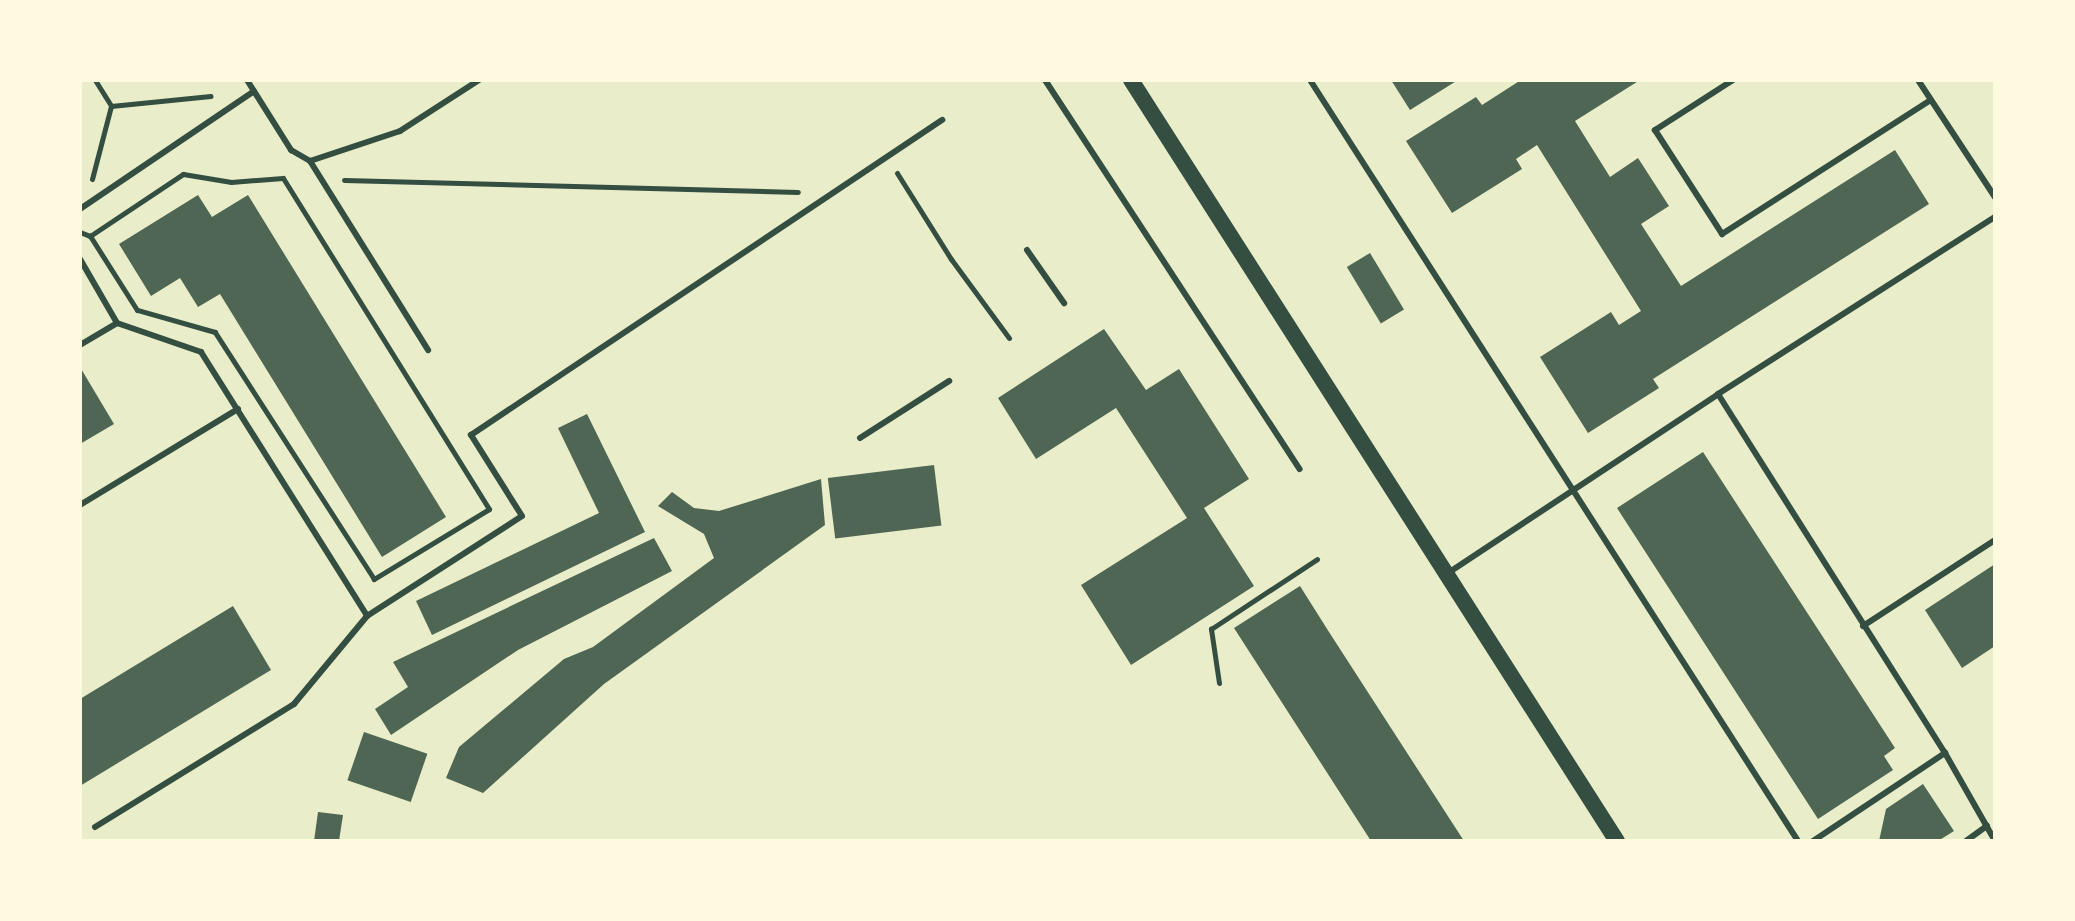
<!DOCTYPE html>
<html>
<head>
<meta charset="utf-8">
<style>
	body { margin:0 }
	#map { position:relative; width:2075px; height:921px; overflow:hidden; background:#e9edc9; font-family:"Fira Sans",sans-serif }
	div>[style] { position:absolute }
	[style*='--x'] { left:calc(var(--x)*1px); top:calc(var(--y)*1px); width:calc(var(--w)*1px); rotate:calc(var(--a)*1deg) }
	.building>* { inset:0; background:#4f6655; transform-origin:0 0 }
	.path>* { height:5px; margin:-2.5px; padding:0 2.5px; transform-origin:2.5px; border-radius:2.5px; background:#344e41 }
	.service>* { height:6px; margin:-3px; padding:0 3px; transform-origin:3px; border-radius:3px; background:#344e41 }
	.secondary>* { height:16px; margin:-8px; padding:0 8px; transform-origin:8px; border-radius:8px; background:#344e41 }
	span { translate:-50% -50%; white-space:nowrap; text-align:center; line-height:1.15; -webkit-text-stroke:6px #fefae0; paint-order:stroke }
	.frame { position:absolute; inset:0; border:82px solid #fefae0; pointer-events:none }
</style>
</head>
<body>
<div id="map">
	<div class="building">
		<i style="clip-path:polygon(1391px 80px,1458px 80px,1410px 110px)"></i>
		<i style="clip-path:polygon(1521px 80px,1640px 80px,1575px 121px,1610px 177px,1638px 158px,1669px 206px,1641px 224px,1681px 286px,1895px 150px,1929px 204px,1653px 379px,1659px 388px,1588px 433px,1540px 357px,1611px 312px,1619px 325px,1641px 311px,1537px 145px,1516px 159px,1522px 169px,1452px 213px,1406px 141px,1476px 97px,1482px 105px)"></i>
		<i style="clip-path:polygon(198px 195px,212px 217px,248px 195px,446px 517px,382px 557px,220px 294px,198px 307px,180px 278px,151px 296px,119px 244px)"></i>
		<i style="left:1370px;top:253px;width:66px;height:27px;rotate:59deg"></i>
		<i style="clip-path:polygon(1104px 329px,1146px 390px,1179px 369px,1249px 479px,1204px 508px,1254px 586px,1131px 665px,1081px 585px,1187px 518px,1116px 408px,1036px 459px,998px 398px)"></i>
		<i style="clip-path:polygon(80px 367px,114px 424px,80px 444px)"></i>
		<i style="clip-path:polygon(587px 414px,645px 532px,432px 635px,416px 601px,599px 513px,558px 428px)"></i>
		<i style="clip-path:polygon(1703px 452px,1895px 748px,1884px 756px,1893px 770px,1818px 819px,1617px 508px)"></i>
		<i style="left:934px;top:465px;width:61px;height:107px;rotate:83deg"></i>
		<i style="clip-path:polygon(821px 479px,825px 525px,604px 684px,483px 793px,446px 778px,459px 747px,564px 659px,593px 647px,714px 558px,704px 534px,658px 506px,672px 492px,694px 508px,719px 511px)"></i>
		<i style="clip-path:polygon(654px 538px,672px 571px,518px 650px,391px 735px,375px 709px,408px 687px,393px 662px)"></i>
		<i style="clip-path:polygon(1995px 564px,1995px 646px,1962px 668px,1925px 610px)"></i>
		<i style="clip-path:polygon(1300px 586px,1329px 632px,1464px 841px,1371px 841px,1234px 628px)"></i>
		<i style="clip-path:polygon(233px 606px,271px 670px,80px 786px,80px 699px)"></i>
		<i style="left:364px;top:732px;width:67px;height:51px;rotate:19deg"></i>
		<i style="clip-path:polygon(1923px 784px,1954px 831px,1938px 841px,1879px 841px,1886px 809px)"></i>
		<i style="clip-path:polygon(318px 812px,343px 815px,339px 841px,314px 841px)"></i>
	</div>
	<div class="path">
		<i style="--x:95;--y:80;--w:31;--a:58"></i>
		<i style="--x:111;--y:106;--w:100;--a:-5.7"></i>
		<i style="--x:897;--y:173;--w:102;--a:57.9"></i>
		<i style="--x:951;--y:259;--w:98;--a:53.7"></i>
		<i style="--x:183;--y:174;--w:49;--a:9.5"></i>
		<i style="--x:231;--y:182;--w:52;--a:-4.4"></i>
		<i style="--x:283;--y:178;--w:390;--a:58.1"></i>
		<i style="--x:489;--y:509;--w:135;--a:148.7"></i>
		<i style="--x:374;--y:579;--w:294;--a:-122.8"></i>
		<i style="--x:215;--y:332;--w:81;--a:-164.2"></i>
		<i style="--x:137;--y:310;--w:88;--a:-122.4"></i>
		<i style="--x:90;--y:236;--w:112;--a:-33.7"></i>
		<i style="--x:92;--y:179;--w:75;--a:-75.4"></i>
		<i style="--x:344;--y:180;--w:454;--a:1.5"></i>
		<i style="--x:80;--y:232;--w:11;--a:22"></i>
		<i style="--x:1219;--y:683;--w:55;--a:-98.4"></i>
		<i style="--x:1211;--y:629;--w:127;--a:-33.4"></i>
	</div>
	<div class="service">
		<i style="--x:247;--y:80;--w:83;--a:57.8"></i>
		<i style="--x:291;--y:150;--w:22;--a:30"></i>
		<i style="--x:310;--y:161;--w:223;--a:58"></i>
		<i style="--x:1045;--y:80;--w:465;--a:56.8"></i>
		<i style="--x:1310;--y:80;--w:904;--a:57.33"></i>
		<i style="--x:1733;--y:80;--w:93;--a:147.3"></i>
		<i style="--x:1655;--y:130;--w:124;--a:57.2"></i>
		<i style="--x:1722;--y:234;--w:248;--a:-32.7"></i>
		<i style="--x:1918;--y:80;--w:140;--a:56.7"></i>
		<i style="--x:310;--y:161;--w:95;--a:-18.4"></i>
		<i style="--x:400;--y:131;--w:94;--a:-32.8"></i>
		<i style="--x:80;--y:209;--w:210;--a:-34.1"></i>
		<i style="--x:1027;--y:250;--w:65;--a:55.1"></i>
		<i style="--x:80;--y:259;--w:74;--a:60"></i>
		<i style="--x:117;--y:323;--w:89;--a:19"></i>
		<i style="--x:201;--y:352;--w:312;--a:57.8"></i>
		<i style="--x:367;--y:616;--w:184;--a:-32.8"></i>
		<i style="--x:522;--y:516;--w:96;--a:-122.2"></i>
		<i style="--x:471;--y:435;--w:567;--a:-33.77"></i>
		<i style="--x:80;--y:345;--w:43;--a:-30.7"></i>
		<i style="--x:1718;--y:394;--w:425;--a:57.7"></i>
		<i style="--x:1945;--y:753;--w:101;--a:60.4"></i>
		<i style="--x:860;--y:438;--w:106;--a:-32.6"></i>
		<i style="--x:80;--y:505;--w:185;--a:-31.3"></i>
		<i style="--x:1448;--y:573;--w:324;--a:-33.5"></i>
		<i style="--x:1718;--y:394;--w:329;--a:-32.6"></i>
		<i style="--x:1863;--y:626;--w:158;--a:-33.1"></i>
		<i style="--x:95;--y:827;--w:234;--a:-31.7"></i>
		<i style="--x:294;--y:704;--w:114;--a:-50.3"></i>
		<i style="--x:1813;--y:841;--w:159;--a:-33.7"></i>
		<i style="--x:1966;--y:841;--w:26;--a:-36"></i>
	</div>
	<div class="secondary">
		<i style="--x:1131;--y:80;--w:903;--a:57.44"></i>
	</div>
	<div class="frame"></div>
</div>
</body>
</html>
